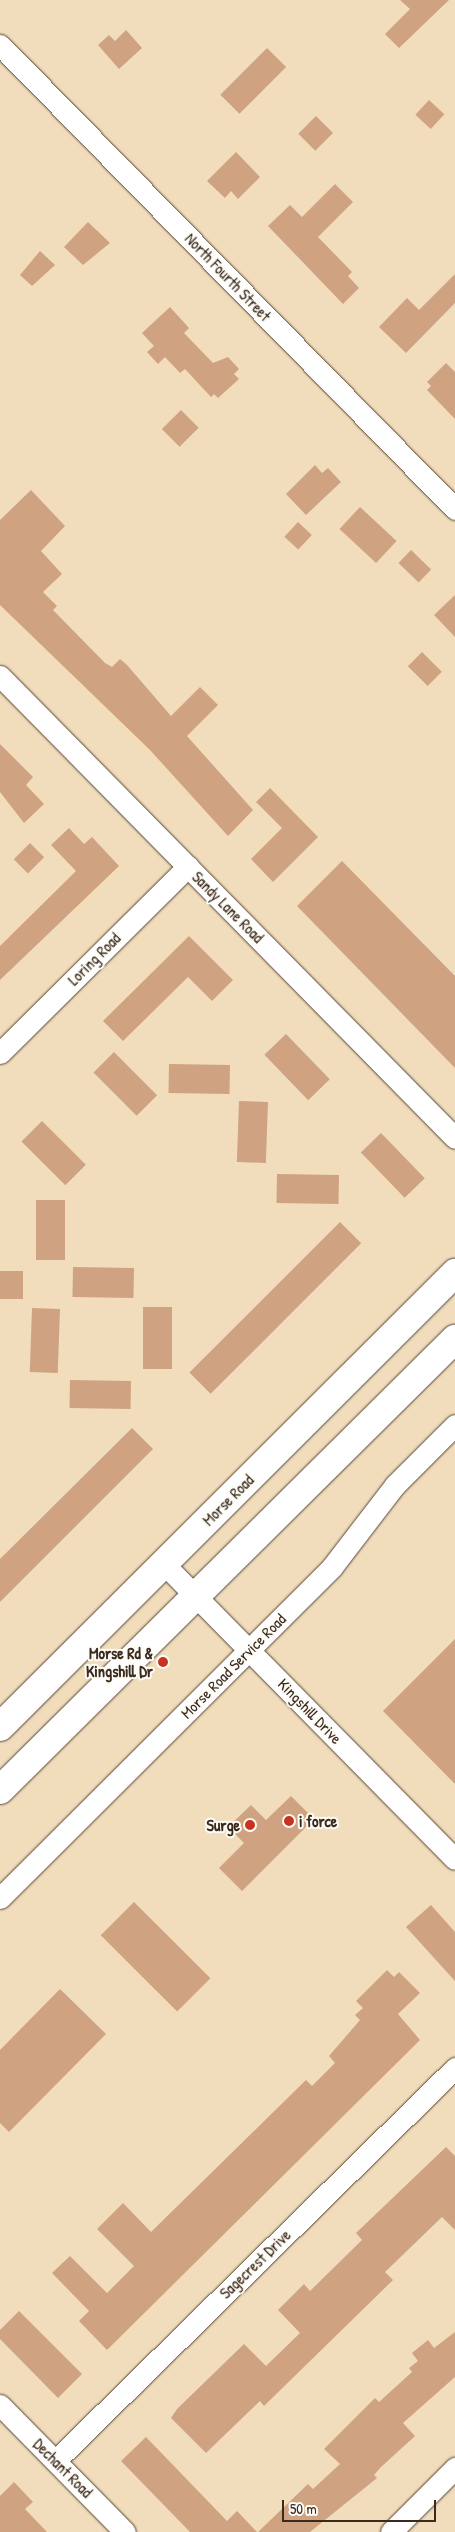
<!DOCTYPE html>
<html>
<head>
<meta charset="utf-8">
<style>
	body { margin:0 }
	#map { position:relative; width:455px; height:2532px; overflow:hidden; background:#f1ddbc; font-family:"Patrick Hand",sans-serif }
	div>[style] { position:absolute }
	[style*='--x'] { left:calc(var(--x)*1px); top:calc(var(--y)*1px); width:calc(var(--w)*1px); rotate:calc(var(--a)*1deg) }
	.building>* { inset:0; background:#cfa281; transform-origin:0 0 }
	.roads { filter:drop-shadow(0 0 1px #564536) drop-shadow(0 0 1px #564536) }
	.minor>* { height:21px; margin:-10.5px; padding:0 10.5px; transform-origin:10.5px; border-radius:10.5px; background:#fff }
	.primary>* { height:28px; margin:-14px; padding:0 14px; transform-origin:14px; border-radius:14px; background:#fff }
	.dots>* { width:14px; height:14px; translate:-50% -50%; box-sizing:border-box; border:2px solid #fdfcf7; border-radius:50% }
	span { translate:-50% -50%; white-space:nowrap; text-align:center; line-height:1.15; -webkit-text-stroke:4px #fdfcf7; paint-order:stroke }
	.street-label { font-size:16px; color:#3b2a1e }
	.poi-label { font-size:16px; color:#3b2a1e; font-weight:700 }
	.right { translate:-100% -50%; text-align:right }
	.left { translate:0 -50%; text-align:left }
	.scale { position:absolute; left:282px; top:2500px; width:154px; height:22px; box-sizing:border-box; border:2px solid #3b2a1e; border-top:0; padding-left:6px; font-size:15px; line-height:18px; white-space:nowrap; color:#3b2a1e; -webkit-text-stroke:4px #fdfcf7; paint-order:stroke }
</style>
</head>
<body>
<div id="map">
	<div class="building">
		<i style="clip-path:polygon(400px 0,449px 0,399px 48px,385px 34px,410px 9px)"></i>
		<i style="clip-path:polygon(126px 30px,142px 48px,119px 69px,98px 45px,109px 35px,115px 41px)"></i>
		<i style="left:267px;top:48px;width:27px;height:66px;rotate:45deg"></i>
		<i style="left:429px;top:100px;width:21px;height:20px;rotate:43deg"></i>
		<i style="left:316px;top:116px;width:24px;height:25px;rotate:45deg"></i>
		<i style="clip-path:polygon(236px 152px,260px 177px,238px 199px,231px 191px,225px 198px,207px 181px)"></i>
		<i style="clip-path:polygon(335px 184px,353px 202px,318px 237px,352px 272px,348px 276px,359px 288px,343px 304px,268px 226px,290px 205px,302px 217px)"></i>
		<i style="clip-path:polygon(88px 222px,110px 243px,83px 265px,64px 247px)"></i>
		<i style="clip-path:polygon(40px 251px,55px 265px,32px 286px,20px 275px)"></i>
		<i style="clip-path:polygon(455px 274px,455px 303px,406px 353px,379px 327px,407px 298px,419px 310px)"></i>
		<i style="clip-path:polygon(170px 307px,189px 328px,184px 333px,213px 363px,228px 357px,239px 369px,234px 374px,239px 379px,218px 398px,214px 394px,211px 397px,185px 369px,180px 373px,165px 357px,158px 364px,147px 352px,154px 346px,142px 333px)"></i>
		<i style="clip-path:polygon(446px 363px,455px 372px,455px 419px,427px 390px,431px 386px,427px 382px)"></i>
		<i style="left:181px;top:410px;width:25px;height:27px;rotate:45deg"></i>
		<i style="clip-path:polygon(315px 465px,322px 473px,328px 468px,341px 482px,306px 515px,286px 494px)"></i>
		<i style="clip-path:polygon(31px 490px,65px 526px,41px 551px,62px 574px,43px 592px,57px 606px,53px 610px,105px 663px,112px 667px,120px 659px,127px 665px,171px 716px,200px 687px,218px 705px,187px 736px,253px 810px,228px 836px,150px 750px,0 605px,0 520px)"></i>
		<i style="left:360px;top:507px;width:50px;height:30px;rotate:43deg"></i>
		<i style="left:298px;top:522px;width:19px;height:20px;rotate:43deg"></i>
		<i style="left:411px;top:550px;width:28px;height:18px;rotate:44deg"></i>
		<i style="clip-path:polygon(455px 595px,455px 637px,434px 615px)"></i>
		<i style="left:422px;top:652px;width:28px;height:20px;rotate:45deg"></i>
		<i style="clip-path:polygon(0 744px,33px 777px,26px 785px,44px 804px,24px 823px,0 792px)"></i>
		<i style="clip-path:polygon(270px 788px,318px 837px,273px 882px,251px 859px,282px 828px,256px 802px)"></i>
		<i style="clip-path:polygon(69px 828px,84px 844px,92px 837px,119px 866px,0 980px,0 946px,76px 871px,51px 845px)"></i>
		<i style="left:30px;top:843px;width:20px;height:23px;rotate:45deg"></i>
		<i style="clip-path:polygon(342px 861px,455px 976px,455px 1068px,297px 906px)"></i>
		<i style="clip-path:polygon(189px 936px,233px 980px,212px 1001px,188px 977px,123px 1041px,103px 1021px)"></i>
		<i style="left:286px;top:1034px;width:63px;height:30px;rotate:46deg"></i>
		<i style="left:114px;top:1052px;width:61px;height:29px;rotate:45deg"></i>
		<i style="left:169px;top:1064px;width:61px;height:29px;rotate:1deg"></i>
		<i style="left:239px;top:1101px;width:29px;height:61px;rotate:2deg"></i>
		<i style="left:42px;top:1121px;width:62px;height:29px;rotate:45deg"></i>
		<i style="left:381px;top:1133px;width:63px;height:28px;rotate:46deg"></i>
		<i style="left:277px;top:1174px;width:62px;height:29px;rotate:1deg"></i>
		<i style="left:36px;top:1200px;width:29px;height:60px"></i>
		<i style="left:340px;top:1222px;width:30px;height:213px;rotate:45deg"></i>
		<i style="left:73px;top:1267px;width:61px;height:30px;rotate:1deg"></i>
		<i style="left:0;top:1271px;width:23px;height:28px"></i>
		<i style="left:143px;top:1307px;width:29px;height:62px"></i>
		<i style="left:32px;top:1308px;width:28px;height:64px;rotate:2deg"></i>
		<i style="left:70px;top:1380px;width:61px;height:28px;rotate:1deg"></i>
		<i style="clip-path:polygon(132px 1428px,153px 1449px,0 1602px,0 1559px)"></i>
		<i style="clip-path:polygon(455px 1639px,455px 1784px,383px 1711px)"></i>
		<i style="clip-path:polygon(291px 1796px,314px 1819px,242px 1891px,219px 1868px,244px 1843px,228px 1827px,251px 1805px,266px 1820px)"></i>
		<i style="left:134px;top:1902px;width:108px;height:47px;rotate:45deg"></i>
		<i style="clip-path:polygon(431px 1905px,455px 1932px,455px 1981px,406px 1927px)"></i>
		<i style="clip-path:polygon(387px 1970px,394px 1977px,399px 1972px,420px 1993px,398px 2014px,420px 2040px,107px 2350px,79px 2321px,89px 2311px,52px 2273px,70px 2256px,107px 2293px,134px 2266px,97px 2229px,123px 2203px,151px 2232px,306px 2080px,312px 2086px,335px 2063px,329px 2056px,360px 2020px,355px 2015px,363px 2008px,356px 2001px)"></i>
		<i style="clip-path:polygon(60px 1989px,106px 2034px,9px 2132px,0 2123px,0 2050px)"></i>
		<i style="clip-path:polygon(446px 2147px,455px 2156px,455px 2230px,442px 2217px,385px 2272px,393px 2280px,264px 2406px,260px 2401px,206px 2453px,171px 2418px,177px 2409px,244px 2344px,266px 2366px,300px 2333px,278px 2310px,304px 2284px,310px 2291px,362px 2240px,356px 2233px)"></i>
		<i style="clip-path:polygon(19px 2311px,82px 2374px,58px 2398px,0 2339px,0 2330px)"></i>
		<i style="clip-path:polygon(455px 2332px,455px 2377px,403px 2423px,415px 2436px,381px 2467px,374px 2475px,377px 2478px,310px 2532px,258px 2532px,308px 2484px,313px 2489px,340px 2464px,324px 2449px,375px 2398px,379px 2402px,412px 2372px,409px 2368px,418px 2361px,412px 2353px,428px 2340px,434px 2348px)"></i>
		<i style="clip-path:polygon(146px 2437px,227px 2521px,237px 2511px,257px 2532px,190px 2532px,121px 2461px)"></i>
		<i style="clip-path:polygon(14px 2482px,33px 2502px,25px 2509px,47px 2532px,0 2532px,0 2496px)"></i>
	</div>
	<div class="roads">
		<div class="minor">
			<i style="--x:0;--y:45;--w:650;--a:45.56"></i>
			<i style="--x:0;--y:676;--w:648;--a:45.44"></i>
			<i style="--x:0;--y:1053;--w:265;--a:-44.8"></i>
			<i style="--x:164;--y:1564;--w:414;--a:45.4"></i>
			<i style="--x:0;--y:1898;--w:469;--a:-44.9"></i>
			<i style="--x:332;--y:1567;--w:103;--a:-52.5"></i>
			<i style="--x:395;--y:1485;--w:85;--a:-45"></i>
			<i style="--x:0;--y:2405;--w:178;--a:45.5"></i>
			<i style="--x:55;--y:2461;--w:561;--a:-44.49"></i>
			<i style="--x:391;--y:2532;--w:91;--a:-45"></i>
		</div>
		<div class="primary">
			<i style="--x:0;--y:1727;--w:643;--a:-44.94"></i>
			<i style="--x:0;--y:1790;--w:641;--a:-44.75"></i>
		</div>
	</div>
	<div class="dots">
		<i style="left:163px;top:1662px;background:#c8321e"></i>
		<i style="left:289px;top:1821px;background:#c8321e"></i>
		<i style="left:250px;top:1825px;background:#c8321e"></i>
	</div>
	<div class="street-label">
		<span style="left:228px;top:277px;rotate:46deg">North Fourth Street</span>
		<span style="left:228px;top:907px;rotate:45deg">Sandy Lane Road</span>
		<span style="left:94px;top:959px;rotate:-45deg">Loring Road</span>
		<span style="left:228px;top:1500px;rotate:-45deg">Morse Road</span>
		<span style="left:233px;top:1666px;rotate:-45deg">Morse Road Service Road</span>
		<span style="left:310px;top:1711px;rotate:46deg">Kingshill Drive</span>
		<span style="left:255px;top:2264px;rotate:-44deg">Sagecrest Drive</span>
		<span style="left:63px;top:2468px;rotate:45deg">Dechant Road</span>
	</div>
	<div class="poi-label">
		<span class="right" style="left:153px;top:1662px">Morse Rd &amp;<br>Kingshill Dr</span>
		<span class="left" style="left:299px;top:1821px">i force</span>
		<span class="right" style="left:240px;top:1825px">Surge</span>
	</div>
	<div class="scale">50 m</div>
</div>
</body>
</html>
